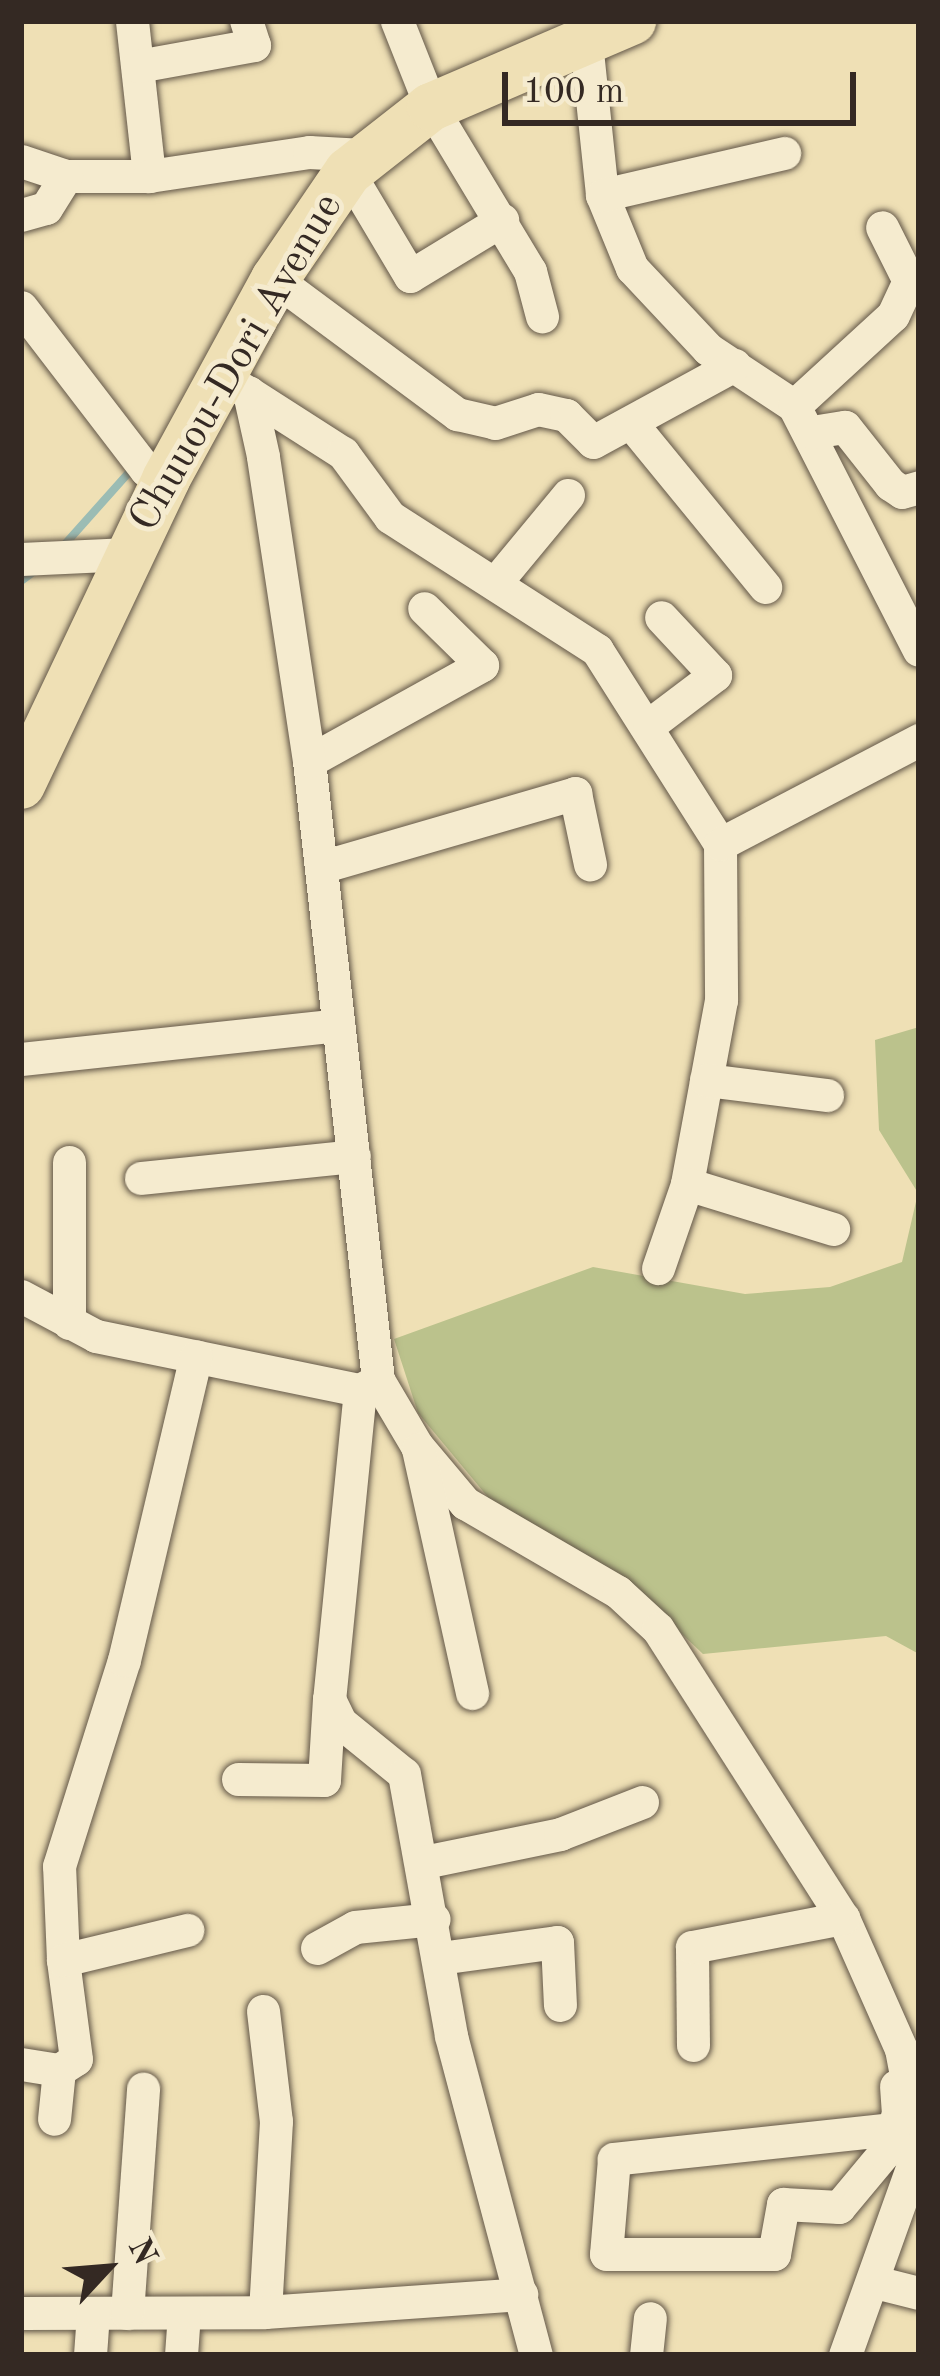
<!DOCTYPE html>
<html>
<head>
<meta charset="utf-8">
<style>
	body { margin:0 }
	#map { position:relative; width:940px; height:2376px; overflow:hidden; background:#efe0b5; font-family:"Old Standard TT",serif }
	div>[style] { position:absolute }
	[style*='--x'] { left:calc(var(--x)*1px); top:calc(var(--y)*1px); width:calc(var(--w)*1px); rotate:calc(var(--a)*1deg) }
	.green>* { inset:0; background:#bbc28c }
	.stream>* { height:8px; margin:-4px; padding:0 4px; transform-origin:4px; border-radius:4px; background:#9bbcb4 }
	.roads { filter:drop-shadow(0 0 3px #635748) drop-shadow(0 0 3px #635748) }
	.minor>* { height:33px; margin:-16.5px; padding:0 16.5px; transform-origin:16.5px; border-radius:16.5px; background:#f5ebcf }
	.highway>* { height:48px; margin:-24px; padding:0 24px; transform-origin:24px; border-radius:24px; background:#efe0b5 }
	span { translate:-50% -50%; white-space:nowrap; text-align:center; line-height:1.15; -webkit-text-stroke:10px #f5ebcf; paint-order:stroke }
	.street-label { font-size:42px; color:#342923 }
	.frame { position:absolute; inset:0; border:24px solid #342923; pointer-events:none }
	.north { position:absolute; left:48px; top:2208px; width:120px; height:120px; -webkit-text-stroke:9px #f5ebcf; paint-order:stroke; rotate:64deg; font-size:33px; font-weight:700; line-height:48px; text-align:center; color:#342923 }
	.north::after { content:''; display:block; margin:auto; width:42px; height:54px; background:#342923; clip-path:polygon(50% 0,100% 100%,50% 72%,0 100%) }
	.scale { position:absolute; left:502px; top:72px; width:354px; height:54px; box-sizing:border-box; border:6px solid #342923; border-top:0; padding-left:15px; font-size:36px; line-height:42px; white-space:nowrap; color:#342923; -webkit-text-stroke:9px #f5ebcf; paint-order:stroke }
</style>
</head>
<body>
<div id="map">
	<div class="green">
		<i style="clip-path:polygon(919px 1027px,919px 1654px,886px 1636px,703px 1654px,645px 1599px,492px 1502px,418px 1413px,394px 1339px,593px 1267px,745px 1294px,830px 1287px,902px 1262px,918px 1193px,879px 1130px,875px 1040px)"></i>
	</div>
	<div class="stream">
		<i style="--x:66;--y:543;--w:98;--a:-48.3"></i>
		<i style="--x:21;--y:581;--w:19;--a:-36"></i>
	</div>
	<div class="roads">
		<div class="minor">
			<i style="--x:132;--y:21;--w:156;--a:83.7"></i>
			<i style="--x:397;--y:21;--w:92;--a:68.4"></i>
			<i style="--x:431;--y:107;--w:192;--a:58.9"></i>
			<i style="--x:530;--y:271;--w:47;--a:75.1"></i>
			<i style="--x:584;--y:23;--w:173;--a:84"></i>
			<i style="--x:602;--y:195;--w:79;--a:67.7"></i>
			<i style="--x:632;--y:268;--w:111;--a:46.8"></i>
			<i style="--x:708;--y:349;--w:103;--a:33.5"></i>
			<i style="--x:794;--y:406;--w:274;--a:62.9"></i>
			<i style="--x:138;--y:66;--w:118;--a:-10.3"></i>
			<i style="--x:254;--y:45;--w:25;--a:-108"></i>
			<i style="--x:21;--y:161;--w:47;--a:18.4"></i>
			<i style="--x:66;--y:176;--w:83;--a:0"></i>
			<i style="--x:149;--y:176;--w:162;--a:-8.5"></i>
			<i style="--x:309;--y:152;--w:54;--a:3.2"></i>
			<i style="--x:348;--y:172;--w:121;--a:59.2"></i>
			<i style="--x:410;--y:276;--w:108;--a:-31.3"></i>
			<i style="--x:602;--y:195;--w:187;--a:-13"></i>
			<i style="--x:21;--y:215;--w:26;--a:-16"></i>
			<i style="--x:46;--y:208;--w:38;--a:-58"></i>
			<i style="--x:275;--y:279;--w:227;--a:36.6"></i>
			<i style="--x:457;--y:414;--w:39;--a:13"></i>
			<i style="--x:495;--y:423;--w:45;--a:-18"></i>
			<i style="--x:538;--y:409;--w:29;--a:12"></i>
			<i style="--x:566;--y:415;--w:38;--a:45"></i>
			<i style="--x:593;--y:442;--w:161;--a:-28.6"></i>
			<i style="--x:21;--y:307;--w:205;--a:52.5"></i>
			<i style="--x:146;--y:470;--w:22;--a:24"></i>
			<i style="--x:249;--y:393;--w:112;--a:32.6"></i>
			<i style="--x:343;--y:453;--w:79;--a:53.7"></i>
			<i style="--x:390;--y:517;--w:246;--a:32.7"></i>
			<i style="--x:597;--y:650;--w:230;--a:57.6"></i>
			<i style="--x:720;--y:844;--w:156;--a:89.6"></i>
			<i style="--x:721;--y:1000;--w:187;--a:100.5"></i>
			<i style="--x:687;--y:1184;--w:89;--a:109"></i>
			<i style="--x:794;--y:406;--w:134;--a:-42.6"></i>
			<i style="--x:893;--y:315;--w:38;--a:-65"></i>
			<i style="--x:909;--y:281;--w:60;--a:-116.6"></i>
			<i style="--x:631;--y:423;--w:212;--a:50.7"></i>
			<i style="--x:812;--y:432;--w:33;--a:-9"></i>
			<i style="--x:845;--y:427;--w:73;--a:51.7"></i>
			<i style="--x:890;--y:484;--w:14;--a:34"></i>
			<i style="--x:902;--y:492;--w:18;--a:-16"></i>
			<i style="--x:21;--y:559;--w:107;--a:-2.7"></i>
			<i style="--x:496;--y:582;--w:113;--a:-50.4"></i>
			<i style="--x:649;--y:725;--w:83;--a:-37.1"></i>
			<i style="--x:715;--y:675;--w:79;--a:-133"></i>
			<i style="--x:309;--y:761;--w:198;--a:-29"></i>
			<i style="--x:482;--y:665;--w:81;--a:-135.5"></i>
			<i style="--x:720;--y:844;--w:225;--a:-27.6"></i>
			<i style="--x:321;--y:867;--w:265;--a:-16.2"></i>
			<i style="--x:575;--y:793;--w:73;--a:78.1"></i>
			<i style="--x:21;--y:1059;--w:319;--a:-6.1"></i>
			<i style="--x:706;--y:1080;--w:122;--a:7.1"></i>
			<i style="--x:69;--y:1162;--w:161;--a:90"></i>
			<i style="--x:141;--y:1178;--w:214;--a:-5.9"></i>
			<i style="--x:687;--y:1184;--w:153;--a:17.1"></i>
			<i style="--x:21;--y:1296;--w:85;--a:28.1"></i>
			<i style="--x:96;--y:1336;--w:269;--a:11.6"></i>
			<i style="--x:360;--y:1390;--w:21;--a:-29"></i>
			<i style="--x:378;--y:1380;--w:623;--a:-96.36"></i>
			<i style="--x:309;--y:761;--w:308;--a:-98.6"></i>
			<i style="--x:263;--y:456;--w:65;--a:-102.5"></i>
			<i style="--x:249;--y:393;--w:30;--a:-150"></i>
			<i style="--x:378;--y:1380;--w:77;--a:59.4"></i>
			<i style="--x:417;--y:1446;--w:75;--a:49.9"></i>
			<i style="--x:465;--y:1503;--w:177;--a:30.2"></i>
			<i style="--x:618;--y:1592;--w:54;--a:42.8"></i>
			<i style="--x:658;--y:1629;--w:343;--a:57.4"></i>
			<i style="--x:843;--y:1918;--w:143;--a:66.1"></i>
			<i style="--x:901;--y:2049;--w:96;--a:79.2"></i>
			<i style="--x:360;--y:1390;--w:311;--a:95.7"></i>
			<i style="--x:329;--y:1699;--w:25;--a:64"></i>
			<i style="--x:340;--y:1722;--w:82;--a:39.1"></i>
			<i style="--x:404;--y:1774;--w:266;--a:79.8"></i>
			<i style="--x:451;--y:2036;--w:330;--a:75.1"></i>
			<i style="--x:418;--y:1449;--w:250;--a:77.5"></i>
			<i style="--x:238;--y:1779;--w:86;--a:0.7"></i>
			<i style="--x:324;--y:1780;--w:81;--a:-86.5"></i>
			<i style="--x:424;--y:1862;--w:139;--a:-11.6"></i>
			<i style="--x:560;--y:1834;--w:88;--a:-21.3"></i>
			<i style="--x:317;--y:1948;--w:43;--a:-28.9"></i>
			<i style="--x:355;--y:1927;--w:79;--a:-5.8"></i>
			<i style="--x:440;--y:1958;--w:118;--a:-7.8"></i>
			<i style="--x:557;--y:1942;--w:63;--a:87.3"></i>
			<i style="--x:63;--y:1960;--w:94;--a:-92.4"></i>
			<i style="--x:59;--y:1866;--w:216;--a:-72.5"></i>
			<i style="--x:124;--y:1660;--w:312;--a:-76.7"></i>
			<i style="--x:263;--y:2011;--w:111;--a:83.3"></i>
			<i style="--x:276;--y:2121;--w:191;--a:93.3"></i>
			<i style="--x:693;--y:2045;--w:98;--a:-90.6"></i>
			<i style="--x:692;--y:1947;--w:154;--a:-10.9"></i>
			<i style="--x:21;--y:2064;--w:38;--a:9"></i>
			<i style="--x:59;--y:2070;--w:49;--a:95.8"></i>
			<i style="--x:59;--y:2070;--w:20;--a:-33"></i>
			<i style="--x:76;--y:2059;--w:100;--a:-97.5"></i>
			<i style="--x:63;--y:1960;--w:128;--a:-13.6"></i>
			<i style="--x:893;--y:2129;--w:281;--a:173.9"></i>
			<i style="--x:614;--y:2159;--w:95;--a:94.8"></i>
			<i style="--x:606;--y:2254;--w:168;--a:0"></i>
			<i style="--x:774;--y:2254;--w:51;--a:-79.8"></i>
			<i style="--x:783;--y:2204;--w:56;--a:3.1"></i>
			<i style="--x:839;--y:2207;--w:70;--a:-50.2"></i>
			<i style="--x:884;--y:2153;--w:41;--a:-70.3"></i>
			<i style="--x:898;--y:2114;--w:28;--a:-94"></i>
			<i style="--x:875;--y:2282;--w:45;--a:14"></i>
			<i style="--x:21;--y:2313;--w:244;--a:-0.2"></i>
			<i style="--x:265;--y:2312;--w:257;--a:-4"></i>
			<i style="--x:127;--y:2313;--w:225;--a:-85.9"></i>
			<i style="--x:90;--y:2355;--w:42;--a:-85.9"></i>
			<i style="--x:181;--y:2355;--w:42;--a:-85.9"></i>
			<i style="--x:646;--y:2355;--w:37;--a:-84"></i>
			<i style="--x:845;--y:2355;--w:220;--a:-70.3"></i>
		</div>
		<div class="highway">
			<i style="--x:21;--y:785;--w:339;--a:-64.6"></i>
			<i style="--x:166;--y:479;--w:228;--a:-61.4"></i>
			<i style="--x:275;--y:279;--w:130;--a:-55.7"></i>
			<i style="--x:348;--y:172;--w:105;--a:-38.1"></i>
			<i style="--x:431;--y:107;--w:219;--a:-23.2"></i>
		</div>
	</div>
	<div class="street-label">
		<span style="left:237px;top:363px;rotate:-60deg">Chuuou-Dori Avenue</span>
	</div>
	<div class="frame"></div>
	<div class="north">N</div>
	<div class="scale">100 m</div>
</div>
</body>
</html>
